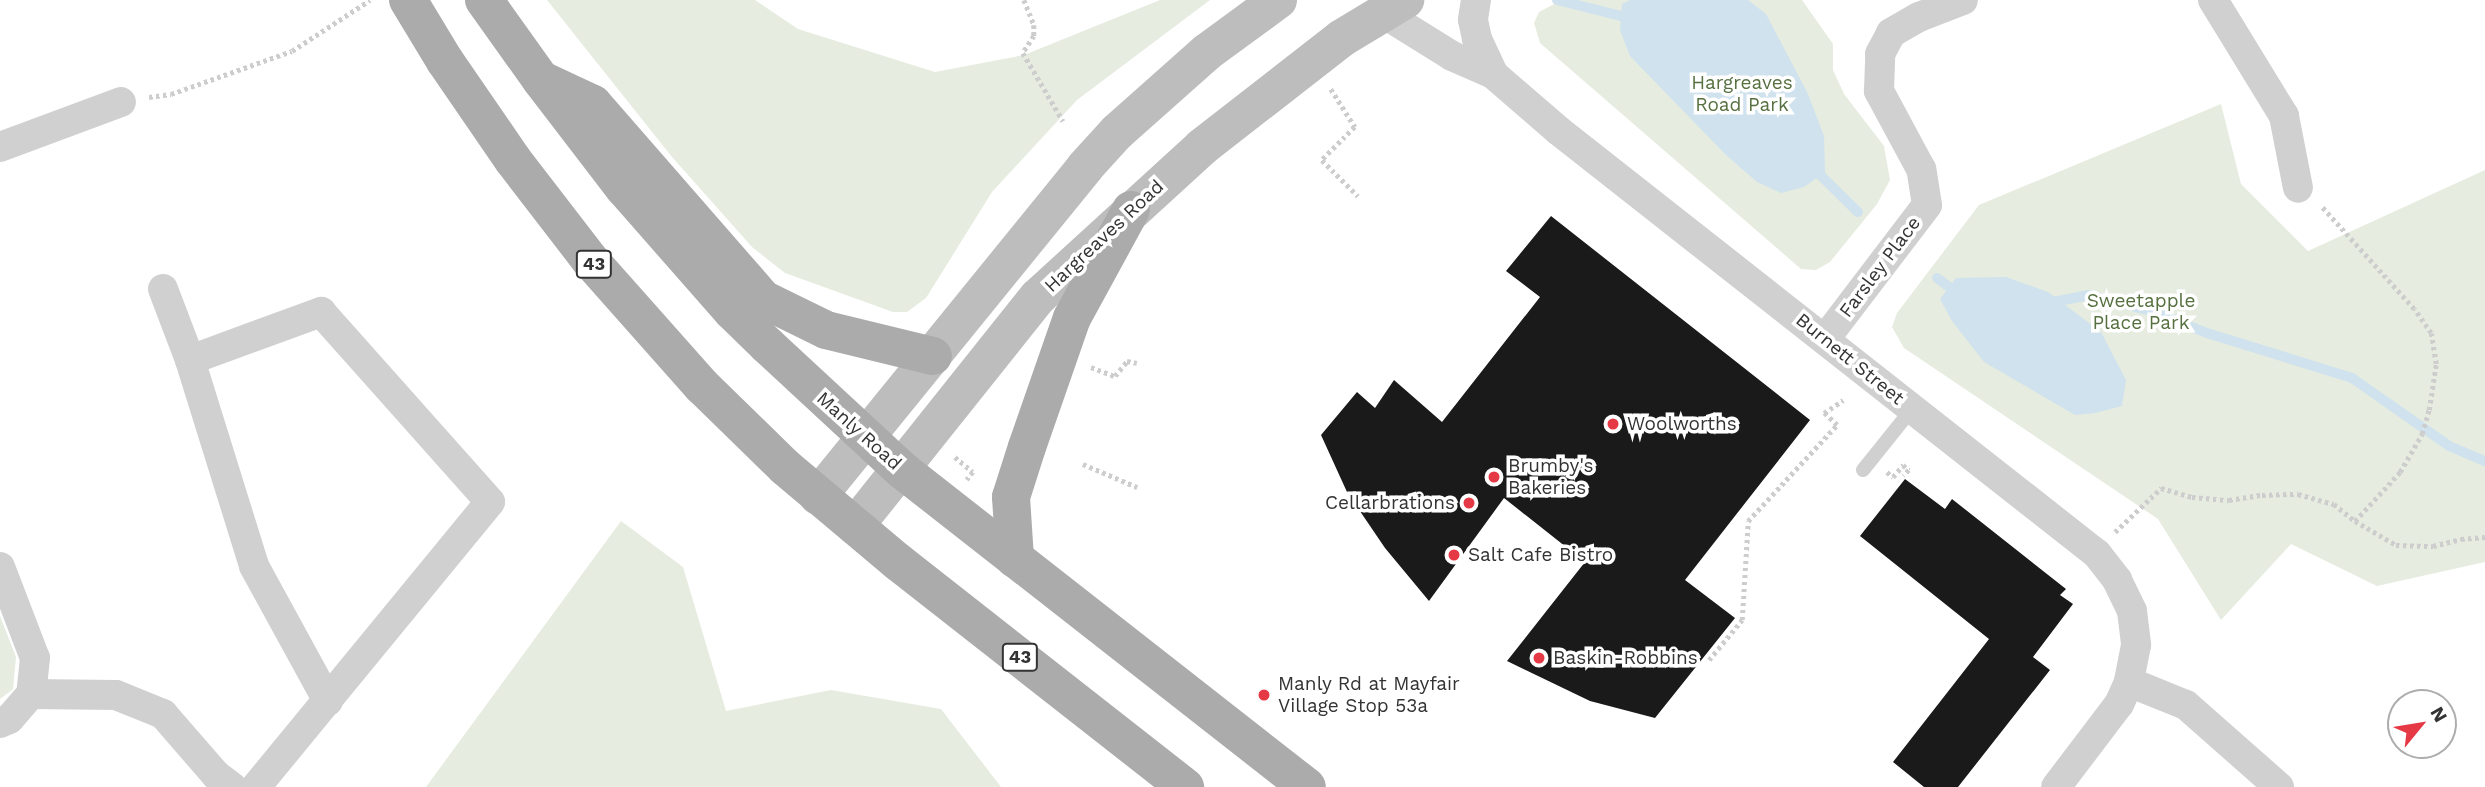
<!DOCTYPE html>
<html>
<head>
<meta charset="utf-8">
<style>
	body { margin:0 }
	#map { position:relative; width:2485px; height:787px; overflow:hidden; background:#fff; font-family:"Work Sans",sans-serif }
	div>[style] { position:absolute }
	[style*='--x'] { left:calc(var(--x)*1px); top:calc(var(--y)*1px); width:calc(var(--w)*1px); rotate:calc(var(--a)*1deg) }
	.green>* { inset:0; background:#e6ecdf }
	.water>* { inset:0; background:#cfe2ee }
	.stream>* { height:10px; margin:-5px; padding:0 5px; transform-origin:5px; border-radius:5px; background:#cfe2ee }
	.building>* { inset:0; background:#1a1a1a }
	.path>* { height:4.5px; margin-top:-2.25px; transform-origin:0; background:repeating-linear-gradient(90deg,#cdcdcd 0 3.5px,transparent 0 7px) }
	.lane>* { height:14px; margin:-7px; padding:0 7px; transform-origin:7px; border-radius:7px; background:#d0d0d0 }
	.street>* { height:30px; margin:-15px; padding:0 15px; transform-origin:15px; border-radius:15px; background:#d0d0d0 }
	.secondary>* { height:38px; margin:-19px; padding:0 19px; transform-origin:19px; border-radius:19px; background:#bdbdbd }
	.primary>* { height:38px; margin:-19px; padding:0 19px; transform-origin:19px; border-radius:19px; background:#ababab }
	.dots>* { width:19px; height:19px; translate:-50% -50%; box-sizing:border-box; border:4px solid #fff; border-radius:50% }
	span { translate:-50% -50%; white-space:nowrap; text-align:center; line-height:1.15; -webkit-text-stroke:7px #fff; paint-order:stroke }
	.shield-label span { padding:2px 5px; background:#fff; border:2px solid; border-radius:5px; -webkit-text-stroke-width:0 }
	.shield-label { font-size:18px; color:#333; font-weight:700 }
	.park-label { font-size:19px; color:#56703f }
	.street-label { font-size:19px; color:#333 }
	.poi-label { font-size:19px; color:#333 }
	.left { translate:0 -50%; text-align:left }
	.right { translate:-100% -50%; text-align:right }
	.north { position:absolute; left:2387px; top:689px; width:70px; height:70px; box-sizing:border-box; background:#fff; border:2px solid #adadad; border-radius:50%; rotate:60deg; font-size:19px; font-weight:700; line-height:28px; text-align:center; color:#333 }
	.north::after { content:''; display:block; margin:auto; width:24px; height:32px; background:#e63946; clip-path:polygon(50% 0,100% 100%,50% 72%,0 100%) }
</style>
</head>
<body>
<div id="map">
	<div class="green">
		<i style="clip-path:polygon(547px 0,755px 0,798px 29px,935px 72px,1024px 55px,1160px 0,1210px 0,1077px 100px,992px 192px,926px 298px,907px 312px,893px 312px,785px 273px,752px 247px,672px 157px)"></i>
		<i style="clip-path:polygon(1562px 0,1802px 0,1833px 44px,1833px 70px,1844px 94px,1884px 146px,1890px 180px,1877px 204px,1830px 262px,1816px 270px,1801px 269px,1540px 43px,1534px 23px,1539px 12px)"></i>
		<i style="clip-path:polygon(2221px 104px,2241px 184px,2308px 251px,2485px 170px,2485px 562px,2377px 586px,2291px 544px,2221px 620px,2158px 519px,1904px 348px,1892px 327px,1897px 313px,1979px 205px)"></i>
		<i style="clip-path:polygon(621px 521px,683px 567px,726px 711px,831px 690px,941px 709px,1001px 787px,426px 787px)"></i>
		<i style="clip-path:polygon(0 616px,16px 657px,13px 689px,0 699px)"></i>
	</div>
	<div class="water">
		<i style="clip-path:polygon(1630px 0,1748px 0,1766px 14px,1808px 94px,1824px 136px,1825px 172px,1804px 187px,1781px 193px,1757px 182px,1726px 155px,1630px 56px,1620px 30px,1622px 4px)"></i>
		<i style="clip-path:polygon(2006px 277px,2048px 292px,2101px 332px,2126px 380px,2122px 406px,2095px 413px,2075px 415px,1984px 362px,1952px 321px,1940px 299px,1956px 278px)"></i>
	</div>
	<div class="stream">
		<i style="--x:1557;--y:0;--w:78;--a:14"></i>
		<i style="--x:1813;--y:168;--w:63;--a:44.4"></i>
		<i style="--x:1937;--y:278;--w:29;--a:36"></i>
		<i style="--x:2048;--y:303;--w:42;--a:-11"></i>
		<i style="--x:2089;--y:295;--w:61;--a:14.3"></i>
		<i style="--x:2148;--y:310;--w:63;--a:21.3"></i>
		<i style="--x:2207;--y:333;--w:152;--a:17.2"></i>
		<i style="--x:2352;--y:378;--w:118;--a:35"></i>
		<i style="--x:2449;--y:446;--w:39;--a:23"></i>
	</div>
	<div class="building">
		<i style="clip-path:polygon(1551px 216px,1810px 420px,1685px 580px,1735px 618px,1655px 718px,1590px 701px,1507px 661px,1585px 562px,1504px 498px,1429px 601px,1385px 548px,1347px 492px,1321px 435px,1357px 392px,1375px 408px,1394px 380px,1442px 422px,1540px 297px,1506px 271px)"></i>
		<i style="clip-path:polygon(1905px 479px,1945px 509px,1952px 499px,2066px 589px,2060px 595px,2073px 604px,2033px 657px,2050px 670px,1958px 787px,1924px 787px,1893px 762px,1989px 639px,1860px 536px)"></i>
	</div>
	<div class="path">
		<i style="--x:1024;--y:0;--w:27;--a:68"></i>
		<i style="--x:1034;--y:25;--w:11;--a:90"></i>
		<i style="--x:1034;--y:36;--w:20;--a:123"></i>
		<i style="--x:1023;--y:53;--w:79;--a:59.5"></i>
		<i style="--x:1331;--y:89;--w:45;--a:57.7"></i>
		<i style="--x:1355;--y:127;--w:47;--a:135"></i>
		<i style="--x:1322;--y:160;--w:51;--a:45"></i>
		<i style="--x:149;--y:97;--w:22;--a:-8"></i>
		<i style="--x:171;--y:94;--w:128;--a:-19.6"></i>
		<i style="--x:292;--y:51;--w:93;--a:-33.2"></i>
		<i style="--x:1091;--y:367;--w:26;--a:21"></i>
		<i style="--x:1115;--y:376;--w:19;--a:-51"></i>
		<i style="--x:1127;--y:361;--w:10;--a:11"></i>
		<i style="--x:955;--y:457;--w:23;--a:40"></i>
		<i style="--x:973;--y:472;--w:10;--a:127"></i>
		<i style="--x:1083;--y:464;--w:59;--a:23.1"></i>
		<i style="--x:1887;--y:472;--w:8;--a:40"></i>
		<i style="--x:1893;--y:477;--w:16;--a:-50"></i>
		<i style="--x:1903;--y:465;--w:8;--a:40"></i>
		<i style="--x:1909;--y:470;--w:8;--a:135"></i>
		<i style="--x:2355;--y:521;--w:48;--a:30.3"></i>
		<i style="--x:2396;--y:545;--w:37;--a:2"></i>
		<i style="--x:2433;--y:546;--w:29;--a:-14"></i>
		<i style="--x:2461;--y:539;--w:24;--a:-5"></i>
		<i style="--x:2115;--y:532;--w:64;--a:-43.7"></i>
		<i style="--x:2161;--y:488;--w:32;--a:16"></i>
		<i style="--x:2192;--y:497;--w:37;--a:5"></i>
		<i style="--x:2229;--y:500;--w:33;--a:-9"></i>
		<i style="--x:2262;--y:495;--w:36;--a:-2"></i>
		<i style="--x:2298;--y:494;--w:37;--a:16"></i>
		<i style="--x:2334;--y:504;--w:27;--a:39"></i>
		<i style="--x:2355;--y:521;--w:67;--a:-47.4"></i>
		<i style="--x:2400;--y:472;--w:44;--a:-59.9"></i>
		<i style="--x:2422;--y:434;--w:25;--a:-74"></i>
		<i style="--x:2429;--y:410;--w:47;--a:-81.3"></i>
		<i style="--x:2436;--y:364;--w:31;--a:-99"></i>
		<i style="--x:2431;--y:333;--w:29;--a:-125"></i>
		<i style="--x:2414;--y:309;--w:139;--a:-132.1"></i>
		<i style="--x:1709;--y:660;--w:52;--a:-50.5"></i>
		<i style="--x:1742;--y:620;--w:99;--a:-86.5"></i>
		<i style="--x:1748;--y:521;--w:131;--a:-47.2"></i>
		<i style="--x:1837;--y:425;--w:18;--a:-137"></i>
		<i style="--x:1824;--y:413;--w:23;--a:-34"></i>
	</div>
	<div class="lane">
		<i style="--x:1863;--y:470;--w:78;--a:-51.2"></i>
	</div>
	<div class="street">
		<i style="--x:1476;--y:0;--w:20;--a:99"></i>
		<i style="--x:1473;--y:20;--w:19;--a:78"></i>
		<i style="--x:1477;--y:39;--w:38;--a:65"></i>
		<i style="--x:2213;--y:0;--w:136;--a:58.5"></i>
		<i style="--x:2284;--y:116;--w:73;--a:79"></i>
		<i style="--x:1383;--y:13;--w:81;--a:31.9"></i>
		<i style="--x:1452;--y:56;--w:45;--a:23.7"></i>
		<i style="--x:1493;--y:74;--w:87;--a:40.8"></i>
		<i style="--x:1559;--y:131;--w:684;--a:38.18"></i>
		<i style="--x:2097;--y:554;--w:33;--a:52"></i>
		<i style="--x:2117;--y:580;--w:34;--a:64"></i>
		<i style="--x:2132;--y:611;--w:34;--a:83"></i>
		<i style="--x:2136;--y:645;--w:38;--a:101"></i>
		<i style="--x:2129;--y:682;--w:24;--a:114"></i>
		<i style="--x:2119;--y:704;--w:104;--a:127.2"></i>
		<i style="--x:0;--y:147;--w:129;--a:-20.4"></i>
		<i style="--x:163;--y:289;--w:76;--a:69.2"></i>
		<i style="--x:190;--y:360;--w:216;--a:72.7"></i>
		<i style="--x:254;--y:566;--w:154;--a:61.3"></i>
		<i style="--x:1825;--y:339;--w:168;--a:-52.7"></i>
		<i style="--x:1927;--y:205;--w:36;--a:-99"></i>
		<i style="--x:1921;--y:169;--w:89;--a:-118.3"></i>
		<i style="--x:1879;--y:91;--w:37;--a:-88"></i>
		<i style="--x:1880;--y:54;--w:24;--a:-62"></i>
		<i style="--x:1891;--y:33;--w:32;--a:-30"></i>
		<i style="--x:1919;--y:17;--w:47;--a:-21.1"></i>
		<i style="--x:190;--y:360;--w:140;--a:-20.1"></i>
		<i style="--x:321;--y:312;--w:254;--a:48.3"></i>
		<i style="--x:490;--y:502;--w:369;--a:129.4"></i>
		<i style="--x:0;--y:567;--w:97;--a:69"></i>
		<i style="--x:35;--y:658;--w:36;--a:96"></i>
		<i style="--x:31;--y:694;--w:33;--a:131"></i>
		<i style="--x:9;--y:719;--w:10;--a:156"></i>
		<i style="--x:2129;--y:682;--w:61;--a:22"></i>
		<i style="--x:2186;--y:705;--w:124;--a:41.4"></i>
		<i style="--x:31;--y:694;--w:85;--a:0.7"></i>
		<i style="--x:116;--y:695;--w:51;--a:22"></i>
		<i style="--x:163;--y:714;--w:81;--a:49"></i>
		<i style="--x:216;--y:775;--w:20;--a:37"></i>
	</div>
	<div class="secondary">
		<i style="--x:818;--y:496;--w:424;--a:-50.9"></i>
		<i style="--x:1085;--y:167;--w:47;--a:-47.6"></i>
		<i style="--x:1117;--y:132;--w:120;--a:-41.6"></i>
		<i style="--x:1207;--y:52;--w:88;--a:-36.2"></i>
		<i style="--x:855;--y:526;--w:293;--a:-51.4"></i>
		<i style="--x:1038;--y:297;--w:222;--a:-42.4"></i>
		<i style="--x:1202;--y:147;--w:177;--a:-37.9"></i>
		<i style="--x:1342;--y:38;--w:74;--a:-31.1"></i>
	</div>
	<div class="primary">
		<i style="--x:408;--y:0;--w:71;--a:58.8"></i>
		<i style="--x:445;--y:61;--w:120;--a:55.5"></i>
		<i style="--x:513;--y:160;--w:126;--a:52.4"></i>
		<i style="--x:590;--y:260;--w:169;--a:48.4"></i>
		<i style="--x:702;--y:386;--w:116;--a:44.3"></i>
		<i style="--x:785;--y:467;--w:148;--a:40.1"></i>
		<i style="--x:898;--y:562;--w:365;--a:38.1"></i>
		<i style="--x:484;--y:0;--w:98;--a:54.5"></i>
		<i style="--x:541;--y:80;--w:136;--a:52.5"></i>
		<i style="--x:624;--y:188;--w:164;--a:48.7"></i>
		<i style="--x:732;--y:311;--w:49;--a:44.2"></i>
		<i style="--x:767;--y:345;--w:184;--a:42.8"></i>
		<i style="--x:902;--y:470;--w:514;--a:38.05"></i>
		<i style="--x:546;--y:82;--w:52;--a:25.1"></i>
		<i style="--x:593;--y:104;--w:259;--a:48.9"></i>
		<i style="--x:763;--y:299;--w:70;--a:26.2"></i>
		<i style="--x:826;--y:330;--w:110;--a:13.7"></i>
		<i style="--x:1015;--y:559;--w:62;--a:-93.7"></i>
		<i style="--x:1011;--y:497;--w:52;--a:-72.3"></i>
		<i style="--x:1027;--y:447;--w:137;--a:-70.8"></i>
		<i style="--x:1072;--y:318;--w:123;--a:-61.4"></i>
	</div>
	<div class="dots">
		<i style="left:1613px;top:424px;background:#e63946"></i>
		<i style="left:1494px;top:477px;background:#e63946"></i>
		<i style="left:1469px;top:503px;background:#e63946"></i>
		<i style="left:1454px;top:555px;background:#e63946"></i>
		<i style="left:1539px;top:658px;background:#e63946"></i>
		<i style="left:1264px;top:695px;background:#e63946"></i>
	</div>
	<div class="shield-label">
		<span style="left:594px;top:264px">43</span>
		<span style="left:1020px;top:657px">43</span>
	</div>
	<div class="park-label">
		<span style="left:1742px;top:94px">Hargreaves<br>Road Park</span>
		<span style="left:2141px;top:312px">Sweetapple<br>Place Park</span>
	</div>
	<div class="street-label">
		<span style="left:1104px;top:236px;rotate:-43deg">Hargreaves Road</span>
		<span style="left:1880px;top:267px;rotate:-53deg">Farsley Place</span>
		<span style="left:1850px;top:359px;rotate:39deg">Burnett Street</span>
		<span style="left:859px;top:431px;rotate:42deg">Manly Road</span>
	</div>
	<div class="poi-label">
		<span class="left" style="left:1627px;top:424px">Woolworths</span>
		<span class="left" style="left:1508px;top:477px">Brumby's<br>Bakeries</span>
		<span class="right" style="left:1455px;top:503px">Cellarbrations</span>
		<span class="left" style="left:1468px;top:555px">Salt Cafe Bistro</span>
		<span class="left" style="left:1553px;top:658px">Baskin-Robbins</span>
		<span class="left" style="left:1278px;top:695px">Manly Rd at Mayfair<br>Village Stop 53a</span>
	</div>
	<div class="north">N</div>
</div>
</body>
</html>
